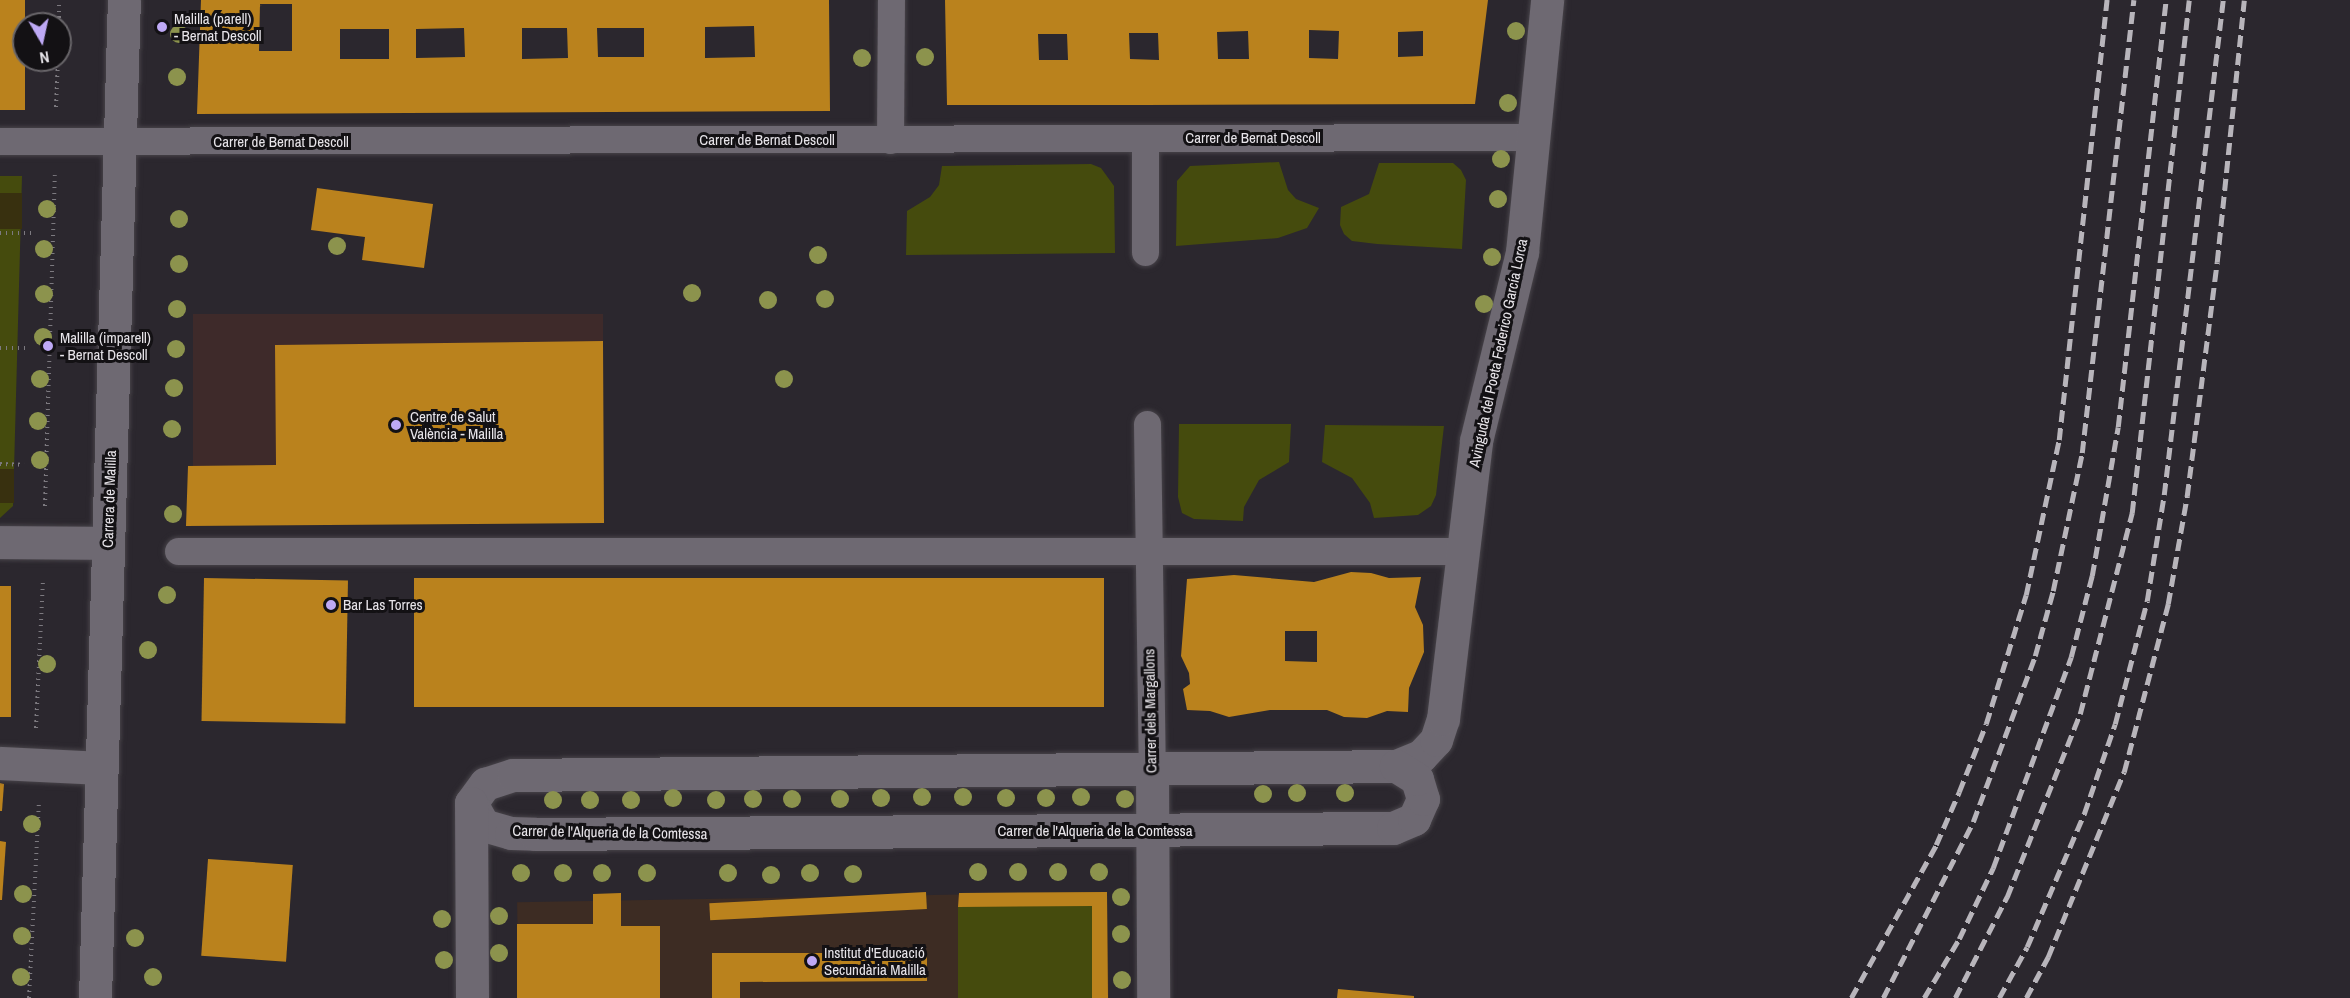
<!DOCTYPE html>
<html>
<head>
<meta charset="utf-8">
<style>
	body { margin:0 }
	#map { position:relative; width:2350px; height:998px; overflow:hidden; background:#2b272e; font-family:"Archivo Narrow",sans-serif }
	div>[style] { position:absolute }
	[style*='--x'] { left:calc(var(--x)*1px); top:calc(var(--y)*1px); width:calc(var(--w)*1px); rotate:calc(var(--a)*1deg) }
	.education>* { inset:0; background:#3d2c23; transform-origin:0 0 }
	.medical>* { inset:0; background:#3e2a2a; transform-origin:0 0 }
	.green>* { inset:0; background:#454b0d; transform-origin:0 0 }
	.sand>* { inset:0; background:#38300f; transform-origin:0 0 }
	.building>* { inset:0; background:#ba821d; transform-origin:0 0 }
	.path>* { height:4px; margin-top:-2px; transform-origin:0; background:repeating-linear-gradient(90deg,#7d7a80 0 1.5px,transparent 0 6px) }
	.roads { filter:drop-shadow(0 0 2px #474349) drop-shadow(0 0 2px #474349) }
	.pedestrian>* { height:27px; margin:-13.5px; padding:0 13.5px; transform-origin:13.5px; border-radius:13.5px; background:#6e6972 }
	.minor>* { height:33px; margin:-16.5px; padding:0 16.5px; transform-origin:16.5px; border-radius:16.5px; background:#6e6972 }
	.tertiary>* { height:33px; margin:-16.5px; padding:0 16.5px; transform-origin:16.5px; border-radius:16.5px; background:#6e6972 }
	.rail>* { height:4.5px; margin-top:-2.25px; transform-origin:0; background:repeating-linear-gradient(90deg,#b8b5bb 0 12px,transparent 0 18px) }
	.trees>* { width:18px; height:18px; margin:-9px; border-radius:50%; background:#8c934d }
	.dots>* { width:16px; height:16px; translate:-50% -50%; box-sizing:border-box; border:3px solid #131114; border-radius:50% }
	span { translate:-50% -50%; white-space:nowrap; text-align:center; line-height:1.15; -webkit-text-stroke:6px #131114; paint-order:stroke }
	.poi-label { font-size:15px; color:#e7e4e9 }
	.left { translate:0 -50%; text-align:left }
	.street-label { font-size:15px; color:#e7e4e9 }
	.north { position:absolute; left:12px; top:12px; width:60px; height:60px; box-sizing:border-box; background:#131114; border:2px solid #686569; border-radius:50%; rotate:171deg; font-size:16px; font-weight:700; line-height:24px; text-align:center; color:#e7e4e9 }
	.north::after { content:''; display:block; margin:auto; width:21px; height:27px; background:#bea9f5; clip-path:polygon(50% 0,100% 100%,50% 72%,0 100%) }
</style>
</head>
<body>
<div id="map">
	<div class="education">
		<i style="left:1107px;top:892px;width:106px;height:590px;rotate:89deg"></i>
	</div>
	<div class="medical">
		<i style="left:603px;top:314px;width:209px;height:410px;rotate:90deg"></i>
	</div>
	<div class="green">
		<i style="clip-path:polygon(1279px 162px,1288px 190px,1296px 199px,1319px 208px,1307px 228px,1278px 238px,1176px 246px,1177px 181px,1190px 166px)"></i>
		<i style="clip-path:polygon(1379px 163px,1453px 163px,1461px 170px,1466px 180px,1462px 249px,1377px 244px,1352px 241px,1344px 234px,1340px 225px,1341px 207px,1369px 194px)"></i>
		<i style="clip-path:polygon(1091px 164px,1101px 168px,1114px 186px,1115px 253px,906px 255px,907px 211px,930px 197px,939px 185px,942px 166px)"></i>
		<i style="clip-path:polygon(0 176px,22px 176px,13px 506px,0 518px)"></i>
		<i style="clip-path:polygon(1179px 424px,1291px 424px,1289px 462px,1259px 480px,1244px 507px,1243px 521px,1194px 519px,1182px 513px,1178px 497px)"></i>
		<i style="clip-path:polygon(1325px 425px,1444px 426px,1436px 495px,1431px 506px,1418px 515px,1374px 518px,1370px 503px,1352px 478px,1322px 462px)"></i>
		<i style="left:1092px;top:906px;width:92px;height:134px;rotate:90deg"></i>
	</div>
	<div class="sand">
		<i style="left:0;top:193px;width:22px;height:36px"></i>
		<i style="left:0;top:469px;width:14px;height:34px"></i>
	</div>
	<div class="building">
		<i style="left:0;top:0;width:25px;height:110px"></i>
		<i style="clip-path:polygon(evenodd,201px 0,829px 0,830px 111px,197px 114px,201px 0,260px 4px,292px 4px,292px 51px,259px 51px,260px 4px,201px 0,754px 26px,755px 57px,705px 58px,705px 27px,754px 26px,201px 0,464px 28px,465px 57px,416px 58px,416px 29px,464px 28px,201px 0,522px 28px,567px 28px,568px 58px,522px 59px,522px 28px,201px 0,597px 28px,644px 28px,644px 57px,598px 57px,597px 28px,201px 0,340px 29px,389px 29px,389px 59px,340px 59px,340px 29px)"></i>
		<i style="clip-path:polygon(evenodd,945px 0,1488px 0,1475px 104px,1144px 105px,947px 105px,945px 0,1309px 30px,1339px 31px,1338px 59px,1309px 58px,1309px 30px,945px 0,1248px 31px,1249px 59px,1218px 59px,1217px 32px,1248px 31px,945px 0,1423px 31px,1423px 56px,1398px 57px,1398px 32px,1423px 31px,945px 0,1129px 33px,1158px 33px,1159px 60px,1130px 59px,1129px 33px,945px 0,1038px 34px,1067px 34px,1068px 60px,1039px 60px,1038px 34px)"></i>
		<i style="clip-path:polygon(317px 188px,433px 204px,424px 268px,362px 260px,365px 237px,311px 230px)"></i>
		<i style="clip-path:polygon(603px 341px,604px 523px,186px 526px,188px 466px,276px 465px,275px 345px)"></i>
		<i style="clip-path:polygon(evenodd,1351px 572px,1371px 573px,1389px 578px,1421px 577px,1415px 607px,1423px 625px,1424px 652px,1409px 688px,1408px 712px,1387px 711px,1367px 718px,1344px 717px,1327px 710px,1270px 710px,1229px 717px,1210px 711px,1187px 710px,1183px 689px,1190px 684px,1189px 673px,1181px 656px,1187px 579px,1234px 575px,1314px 582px,1351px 572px,1285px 631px,1317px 631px,1317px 662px,1285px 661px,1285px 631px)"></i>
		<i style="left:204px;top:578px;width:144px;height:143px;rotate:1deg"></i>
		<i style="left:1104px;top:578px;width:129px;height:690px;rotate:90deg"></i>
		<i style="left:0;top:586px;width:11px;height:131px"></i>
		<i style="clip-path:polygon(0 783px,4px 784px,2px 811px,0 811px)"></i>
		<i style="clip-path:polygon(0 841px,6px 842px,2px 900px,0 900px)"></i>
		<i style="left:208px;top:859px;width:85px;height:97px;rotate:4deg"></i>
		<i style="left:926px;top:892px;width:17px;height:217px;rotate:87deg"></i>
		<i style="clip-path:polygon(1107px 892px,1108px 998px,1092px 998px,1092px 906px,958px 907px,959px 893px)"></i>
		<i style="clip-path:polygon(621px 893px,621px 926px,660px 926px,660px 998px,517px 998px,517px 924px,593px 924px,593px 894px)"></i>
		<i style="clip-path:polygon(712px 953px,927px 953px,927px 981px,740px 982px,740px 998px,712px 998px)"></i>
		<i style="clip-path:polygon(1338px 989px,1414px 996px,1414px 998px,1337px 998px)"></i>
	</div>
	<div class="path">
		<i style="--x:59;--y:24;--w:24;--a:-90"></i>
		<i style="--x:56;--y:107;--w:47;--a:-87.6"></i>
		<i style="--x:0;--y:233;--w:32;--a:0"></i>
		<i style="--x:0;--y:348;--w:28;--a:0"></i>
		<i style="--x:0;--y:464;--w:24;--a:2"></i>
		<i style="--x:45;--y:506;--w:331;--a:-88.3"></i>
		<i style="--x:36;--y:728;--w:148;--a:-87.3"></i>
		<i style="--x:29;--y:998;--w:197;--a:-87.1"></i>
	</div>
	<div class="roads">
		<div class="pedestrian">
			<i style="--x:1145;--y:139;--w:113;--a:90"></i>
			<i style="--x:890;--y:140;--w:140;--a:-89.6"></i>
			<i style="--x:0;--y:141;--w:1535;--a:-0.15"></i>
			<i style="--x:1147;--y:424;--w:346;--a:89.2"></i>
			<i style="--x:178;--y:551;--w:1285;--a:0"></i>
		</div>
		<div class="minor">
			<i style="--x:0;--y:542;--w:107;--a:0.5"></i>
			<i style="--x:0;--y:763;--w:101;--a:2.8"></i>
			<i style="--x:1152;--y:770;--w:228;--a:89.7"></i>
			<i style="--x:471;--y:803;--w:24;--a:-54"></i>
			<i style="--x:485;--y:784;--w:29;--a:-18"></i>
			<i style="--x:513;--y:775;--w:883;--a:-0.58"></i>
			<i style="--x:1396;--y:766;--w:27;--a:-22"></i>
			<i style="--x:1421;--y:756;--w:22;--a:-47"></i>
			<i style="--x:1436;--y:740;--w:22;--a:-72"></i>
			<i style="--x:1443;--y:719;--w:280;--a:-83.2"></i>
			<i style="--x:1476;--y:441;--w:195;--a:-76.3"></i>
			<i style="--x:1522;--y:252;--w:253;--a:-84.3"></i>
			<i style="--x:471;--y:803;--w:25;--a:61"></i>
			<i style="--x:483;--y:825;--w:29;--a:16"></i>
			<i style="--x:511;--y:833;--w:24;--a:2"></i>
			<i style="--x:535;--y:834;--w:858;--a:-0.4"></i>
			<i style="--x:1393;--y:828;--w:23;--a:-23"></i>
			<i style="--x:1414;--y:819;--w:22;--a:-66"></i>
			<i style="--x:1423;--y:799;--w:21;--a:-107"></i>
			<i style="--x:1417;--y:779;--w:25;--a:-148"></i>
			<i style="--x:471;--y:803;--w:195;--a:89.7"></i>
		</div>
		<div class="tertiary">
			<i style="--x:95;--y:998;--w:998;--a:-88.34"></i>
		</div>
	</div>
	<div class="rail">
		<i style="--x:1851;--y:998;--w:175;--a:-60.9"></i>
		<i style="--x:1936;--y:845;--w:58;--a:-66.5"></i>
		<i style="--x:1959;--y:792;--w:73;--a:-68.3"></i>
		<i style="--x:1986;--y:724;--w:135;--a:-72.8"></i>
		<i style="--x:2026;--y:595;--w:158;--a:-78"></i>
		<i style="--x:2059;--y:440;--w:443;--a:-83.8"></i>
		<i style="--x:1883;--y:998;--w:198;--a:-62.9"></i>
		<i style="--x:1973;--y:822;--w:177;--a:-69.5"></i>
		<i style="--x:2035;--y:656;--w:67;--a:-74.5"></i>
		<i style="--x:2053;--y:591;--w:141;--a:-78.1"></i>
		<i style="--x:2082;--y:453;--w:456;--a:-83.5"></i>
		<i style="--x:1924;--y:998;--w:69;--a:-59.3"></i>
		<i style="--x:1959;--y:939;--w:79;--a:-64.4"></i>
		<i style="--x:1993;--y:868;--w:225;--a:-69.7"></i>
		<i style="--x:2071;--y:657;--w:84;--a:-75.5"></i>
		<i style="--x:2092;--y:576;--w:151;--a:-80.1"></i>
		<i style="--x:2118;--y:427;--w:430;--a:-83.6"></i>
		<i style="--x:1955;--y:998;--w:114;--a:-62.8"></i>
		<i style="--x:2007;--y:897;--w:197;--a:-68.3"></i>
		<i style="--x:2080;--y:714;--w:208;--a:-75.5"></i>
		<i style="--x:2132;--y:513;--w:516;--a:-83.66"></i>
		<i style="--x:1999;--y:998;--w:58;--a:-61.2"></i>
		<i style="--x:2027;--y:947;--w:145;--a:-66.8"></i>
		<i style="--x:2084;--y:814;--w:95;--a:-71"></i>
		<i style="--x:2115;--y:724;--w:127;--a:-75.4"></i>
		<i style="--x:2147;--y:601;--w:107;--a:-80.9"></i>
		<i style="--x:2164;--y:495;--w:499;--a:-83.2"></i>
		<i style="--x:2026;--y:998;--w:47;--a:-61.8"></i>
		<i style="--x:2048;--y:957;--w:200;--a:-67.7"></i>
		<i style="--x:2124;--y:772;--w:174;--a:-75.3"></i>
		<i style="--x:2168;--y:604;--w:110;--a:-80"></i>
		<i style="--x:2187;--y:496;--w:236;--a:-82.7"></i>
		<i style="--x:2217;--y:262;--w:263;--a:-84.1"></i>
	</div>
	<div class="trees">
		<i style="left:1516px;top:31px"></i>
		<i style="left:179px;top:34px"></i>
		<i style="left:925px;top:57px"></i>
		<i style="left:862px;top:58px"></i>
		<i style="left:177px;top:77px"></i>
		<i style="left:1508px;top:103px"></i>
		<i style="left:1501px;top:159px"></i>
		<i style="left:1498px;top:199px"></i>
		<i style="left:47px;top:209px"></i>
		<i style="left:179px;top:219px"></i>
		<i style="left:337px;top:246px"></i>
		<i style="left:44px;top:249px"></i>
		<i style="left:818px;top:255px"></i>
		<i style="left:1492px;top:257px"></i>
		<i style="left:179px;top:264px"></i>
		<i style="left:692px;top:293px"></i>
		<i style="left:44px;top:294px"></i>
		<i style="left:825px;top:299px"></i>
		<i style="left:768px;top:300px"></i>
		<i style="left:1484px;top:304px"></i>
		<i style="left:177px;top:309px"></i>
		<i style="left:43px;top:337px"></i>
		<i style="left:176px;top:349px"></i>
		<i style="left:40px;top:379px"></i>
		<i style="left:784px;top:379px"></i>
		<i style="left:174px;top:388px"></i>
		<i style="left:38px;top:421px"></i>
		<i style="left:172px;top:429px"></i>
		<i style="left:40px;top:460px"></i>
		<i style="left:173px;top:514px"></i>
		<i style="left:167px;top:595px"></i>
		<i style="left:148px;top:650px"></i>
		<i style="left:47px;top:664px"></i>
		<i style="left:1297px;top:793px"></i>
		<i style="left:1345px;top:793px"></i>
		<i style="left:1263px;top:794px"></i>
		<i style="left:922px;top:797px"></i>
		<i style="left:963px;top:797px"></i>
		<i style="left:1081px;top:797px"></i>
		<i style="left:673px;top:798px"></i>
		<i style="left:881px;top:798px"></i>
		<i style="left:1006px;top:798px"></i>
		<i style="left:1046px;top:798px"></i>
		<i style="left:753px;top:799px"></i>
		<i style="left:792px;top:799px"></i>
		<i style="left:840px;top:799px"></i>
		<i style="left:1125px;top:799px"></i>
		<i style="left:553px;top:800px"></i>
		<i style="left:590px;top:800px"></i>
		<i style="left:631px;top:800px"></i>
		<i style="left:716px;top:800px"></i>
		<i style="left:32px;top:824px"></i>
		<i style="left:978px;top:872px"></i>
		<i style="left:1018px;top:872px"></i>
		<i style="left:1058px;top:872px"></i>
		<i style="left:1099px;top:872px"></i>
		<i style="left:521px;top:873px"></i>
		<i style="left:563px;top:873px"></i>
		<i style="left:602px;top:873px"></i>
		<i style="left:647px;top:873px"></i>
		<i style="left:728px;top:873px"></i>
		<i style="left:810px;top:873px"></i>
		<i style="left:853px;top:874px"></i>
		<i style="left:771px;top:875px"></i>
		<i style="left:23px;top:894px"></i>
		<i style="left:1121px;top:897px"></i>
		<i style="left:499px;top:916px"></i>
		<i style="left:442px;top:919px"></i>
		<i style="left:1121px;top:934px"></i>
		<i style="left:22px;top:936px"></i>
		<i style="left:135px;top:938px"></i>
		<i style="left:499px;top:953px"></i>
		<i style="left:444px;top:960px"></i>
		<i style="left:21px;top:977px"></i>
		<i style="left:153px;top:977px"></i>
		<i style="left:1122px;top:980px"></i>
	</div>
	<div class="dots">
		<i style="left:162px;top:27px;background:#bea9f5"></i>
		<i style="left:48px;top:346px;background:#bea9f5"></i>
		<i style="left:396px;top:425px;background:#bea9f5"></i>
		<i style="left:331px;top:605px;background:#bea9f5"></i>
		<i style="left:812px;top:961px;background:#bea9f5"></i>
	</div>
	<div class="poi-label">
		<span class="left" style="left:174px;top:27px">Malilla (parell)<br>- Bernat Descoll</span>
		<span class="left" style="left:60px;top:346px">Malilla (imparell)<br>- Bernat Descoll</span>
		<span class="left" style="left:410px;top:425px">Centre de Salut<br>València - Malilla</span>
		<span class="left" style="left:343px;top:605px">Bar Las Torres</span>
		<span class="left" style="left:824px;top:961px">Institut d'Educació<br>Secundària Malilla</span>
	</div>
	<div class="street-label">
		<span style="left:1253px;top:138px">Carrer de Bernat Descoll</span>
		<span style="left:767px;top:140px">Carrer de Bernat Descoll</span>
		<span style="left:281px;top:142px">Carrer de Bernat Descoll</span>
		<span style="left:1498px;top:353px;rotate:-78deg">Avinguda del Poeta Federico García Lorca</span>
		<span style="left:109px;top:499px;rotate:-88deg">Carrera de Malilla</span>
		<span style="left:1150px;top:711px;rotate:-91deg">Carrer dels Margallons</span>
		<span style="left:1095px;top:831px">Carrer de l'Alqueria de la Comtessa</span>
		<span style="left:610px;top:832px;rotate:1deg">Carrer de l'Alqueria de la Comtessa</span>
	</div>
	<div class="north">N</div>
</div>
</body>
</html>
